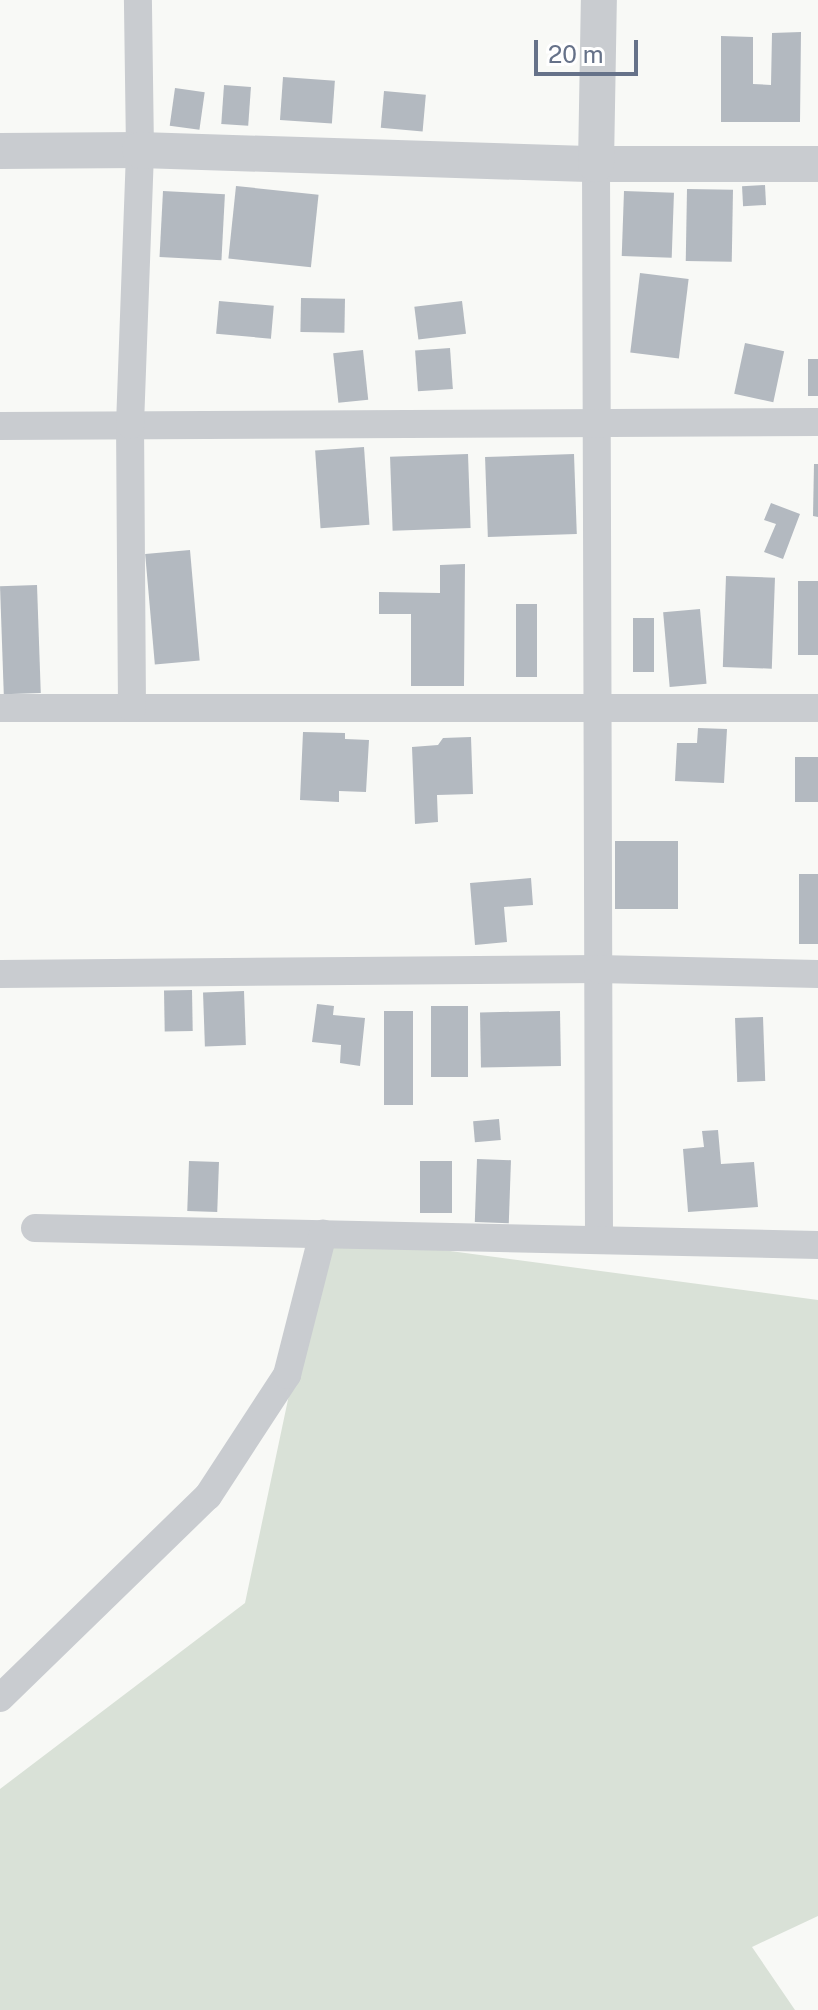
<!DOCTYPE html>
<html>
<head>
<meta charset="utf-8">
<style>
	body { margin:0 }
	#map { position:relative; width:818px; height:2010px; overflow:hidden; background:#f8f9f6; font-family:"Public Sans",sans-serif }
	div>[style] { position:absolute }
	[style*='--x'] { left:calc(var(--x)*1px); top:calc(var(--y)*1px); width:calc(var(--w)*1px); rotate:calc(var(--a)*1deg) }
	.green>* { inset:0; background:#d9e1d7 }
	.building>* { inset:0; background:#b3b9c0; transform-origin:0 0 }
	.minor>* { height:28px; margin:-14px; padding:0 14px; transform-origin:14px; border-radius:14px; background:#c9ccd0 }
	.tertiary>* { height:36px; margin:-18px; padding:0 18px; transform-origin:18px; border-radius:18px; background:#c9ccd0 }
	span { translate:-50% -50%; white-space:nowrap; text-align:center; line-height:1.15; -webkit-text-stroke:8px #fff; paint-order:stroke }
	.scale { position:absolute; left:534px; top:40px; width:104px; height:36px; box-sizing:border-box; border:4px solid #667289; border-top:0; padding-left:10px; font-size:24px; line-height:28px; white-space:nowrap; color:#667289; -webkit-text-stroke:6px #fff; paint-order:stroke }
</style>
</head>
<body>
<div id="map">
	<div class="green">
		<i style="clip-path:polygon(323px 1234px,818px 1300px,818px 1916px,752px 1947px,795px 2010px,0 2010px,0 1789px,245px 1603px)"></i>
	</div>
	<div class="building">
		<i style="clip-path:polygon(801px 32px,800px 122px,721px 122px,721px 36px,753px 37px,753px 84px,771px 85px,772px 33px)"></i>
		<i style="left:283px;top:77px;width:52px;height:43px;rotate:4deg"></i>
		<i style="left:224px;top:85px;width:27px;height:39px;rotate:4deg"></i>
		<i style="left:175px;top:88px;width:30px;height:38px;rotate:8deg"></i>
		<i style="left:384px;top:91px;width:42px;height:37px;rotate:5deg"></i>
		<i style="left:765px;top:185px;width:20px;height:23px;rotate:87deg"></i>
		<i style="left:236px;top:186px;width:83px;height:73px;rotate:6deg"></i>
		<i style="left:687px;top:189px;width:46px;height:72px;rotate:1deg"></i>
		<i style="left:163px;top:191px;width:62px;height:66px;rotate:3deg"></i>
		<i style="left:624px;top:191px;width:50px;height:65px;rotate:2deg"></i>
		<i style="left:640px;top:273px;width:49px;height:80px;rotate:7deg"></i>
		<i style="left:301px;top:298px;width:44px;height:34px;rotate:1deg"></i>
		<i style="left:219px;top:301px;width:55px;height:33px;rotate:5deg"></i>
		<i style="left:462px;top:301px;width:33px;height:48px;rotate:83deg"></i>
		<i style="left:745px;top:343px;width:40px;height:52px;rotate:12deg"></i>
		<i style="left:450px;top:348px;width:41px;height:35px;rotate:86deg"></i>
		<i style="left:363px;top:350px;width:50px;height:30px;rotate:84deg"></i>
		<i style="left:808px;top:359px;width:10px;height:37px"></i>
		<i style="left:364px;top:447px;width:78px;height:49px;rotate:86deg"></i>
		<i style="left:468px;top:454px;width:74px;height:78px;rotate:88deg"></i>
		<i style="left:574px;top:454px;width:80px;height:89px;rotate:88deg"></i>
		<i style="clip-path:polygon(814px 464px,818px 464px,818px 517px,813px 516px)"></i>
		<i style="clip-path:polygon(771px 503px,800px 514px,783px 559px,764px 552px,776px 524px,764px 520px)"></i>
		<i style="left:190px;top:550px;width:111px;height:45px;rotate:85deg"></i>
		<i style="clip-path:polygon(465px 564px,464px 686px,411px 686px,411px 614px,379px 614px,379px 592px,440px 593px,440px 565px)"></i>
		<i style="left:726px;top:576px;width:49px;height:91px;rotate:2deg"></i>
		<i style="left:798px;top:581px;width:20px;height:74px"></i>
		<i style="left:37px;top:585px;width:108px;height:37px;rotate:88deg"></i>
		<i style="left:516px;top:604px;width:21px;height:73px"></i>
		<i style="left:700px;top:609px;width:75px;height:37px;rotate:85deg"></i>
		<i style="left:654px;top:618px;width:54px;height:21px;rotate:90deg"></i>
		<i style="clip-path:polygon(698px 728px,727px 729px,724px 783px,675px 781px,677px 743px,697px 743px)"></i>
		<i style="clip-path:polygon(303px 732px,345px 733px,345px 739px,369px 740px,366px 792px,339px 791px,339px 802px,300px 800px)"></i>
		<i style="clip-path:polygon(471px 737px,473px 794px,437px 795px,438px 822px,415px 824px,412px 747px,438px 745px,443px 738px)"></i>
		<i style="left:795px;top:757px;width:23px;height:45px"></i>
		<i style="left:615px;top:841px;width:63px;height:68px"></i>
		<i style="left:818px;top:874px;width:70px;height:19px;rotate:90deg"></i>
		<i style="clip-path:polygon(531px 878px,533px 905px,504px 907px,507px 942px,475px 945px,470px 883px)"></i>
		<i style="left:192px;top:990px;width:41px;height:28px;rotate:89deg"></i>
		<i style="left:244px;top:991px;width:54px;height:41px;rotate:88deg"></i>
		<i style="clip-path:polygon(317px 1004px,334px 1006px,333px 1015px,365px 1018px,360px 1066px,340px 1063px,341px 1045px,312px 1042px)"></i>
		<i style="left:431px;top:1006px;width:37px;height:71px"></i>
		<i style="left:384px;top:1011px;width:29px;height:94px"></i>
		<i style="left:560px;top:1011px;width:55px;height:80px;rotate:89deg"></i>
		<i style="left:763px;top:1017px;width:64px;height:28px;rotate:88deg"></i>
		<i style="left:499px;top:1119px;width:21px;height:26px;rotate:85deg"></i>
		<i style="clip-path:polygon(718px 1130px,721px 1164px,754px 1162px,758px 1207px,688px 1212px,683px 1149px,704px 1147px,702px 1131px)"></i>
		<i style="left:477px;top:1159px;width:34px;height:63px;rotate:2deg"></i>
		<i style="left:189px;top:1161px;width:30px;height:50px;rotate:2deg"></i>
		<i style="left:420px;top:1161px;width:32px;height:52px"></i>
	</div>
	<div class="minor">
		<i style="--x:596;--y:164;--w:1076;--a:89.84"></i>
		<i style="--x:0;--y:426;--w:818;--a:-0.28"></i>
		<i style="--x:0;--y:708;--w:818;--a:0"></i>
		<i style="--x:132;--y:708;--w:283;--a:-90.4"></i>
		<i style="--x:130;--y:425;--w:275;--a:-87.9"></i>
		<i style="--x:140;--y:150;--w:150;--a:-90.8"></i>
		<i style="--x:0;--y:974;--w:598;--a:-0.48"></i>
		<i style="--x:598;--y:969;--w:220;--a:1.3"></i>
		<i style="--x:35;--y:1228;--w:783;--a:1.24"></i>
		<i style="--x:0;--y:1698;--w:290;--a:-44.2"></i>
		<i style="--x:208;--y:1496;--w:145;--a:-56.9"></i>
		<i style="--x:287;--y:1375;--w:146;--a:-75.7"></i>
	</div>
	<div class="tertiary">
		<i style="--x:0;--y:151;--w:140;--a:-0.4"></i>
		<i style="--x:140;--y:150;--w:456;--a:1.8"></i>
		<i style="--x:596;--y:164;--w:222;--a:0"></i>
		<i style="--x:596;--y:164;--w:164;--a:-89"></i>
	</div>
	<div class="scale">20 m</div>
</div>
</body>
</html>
